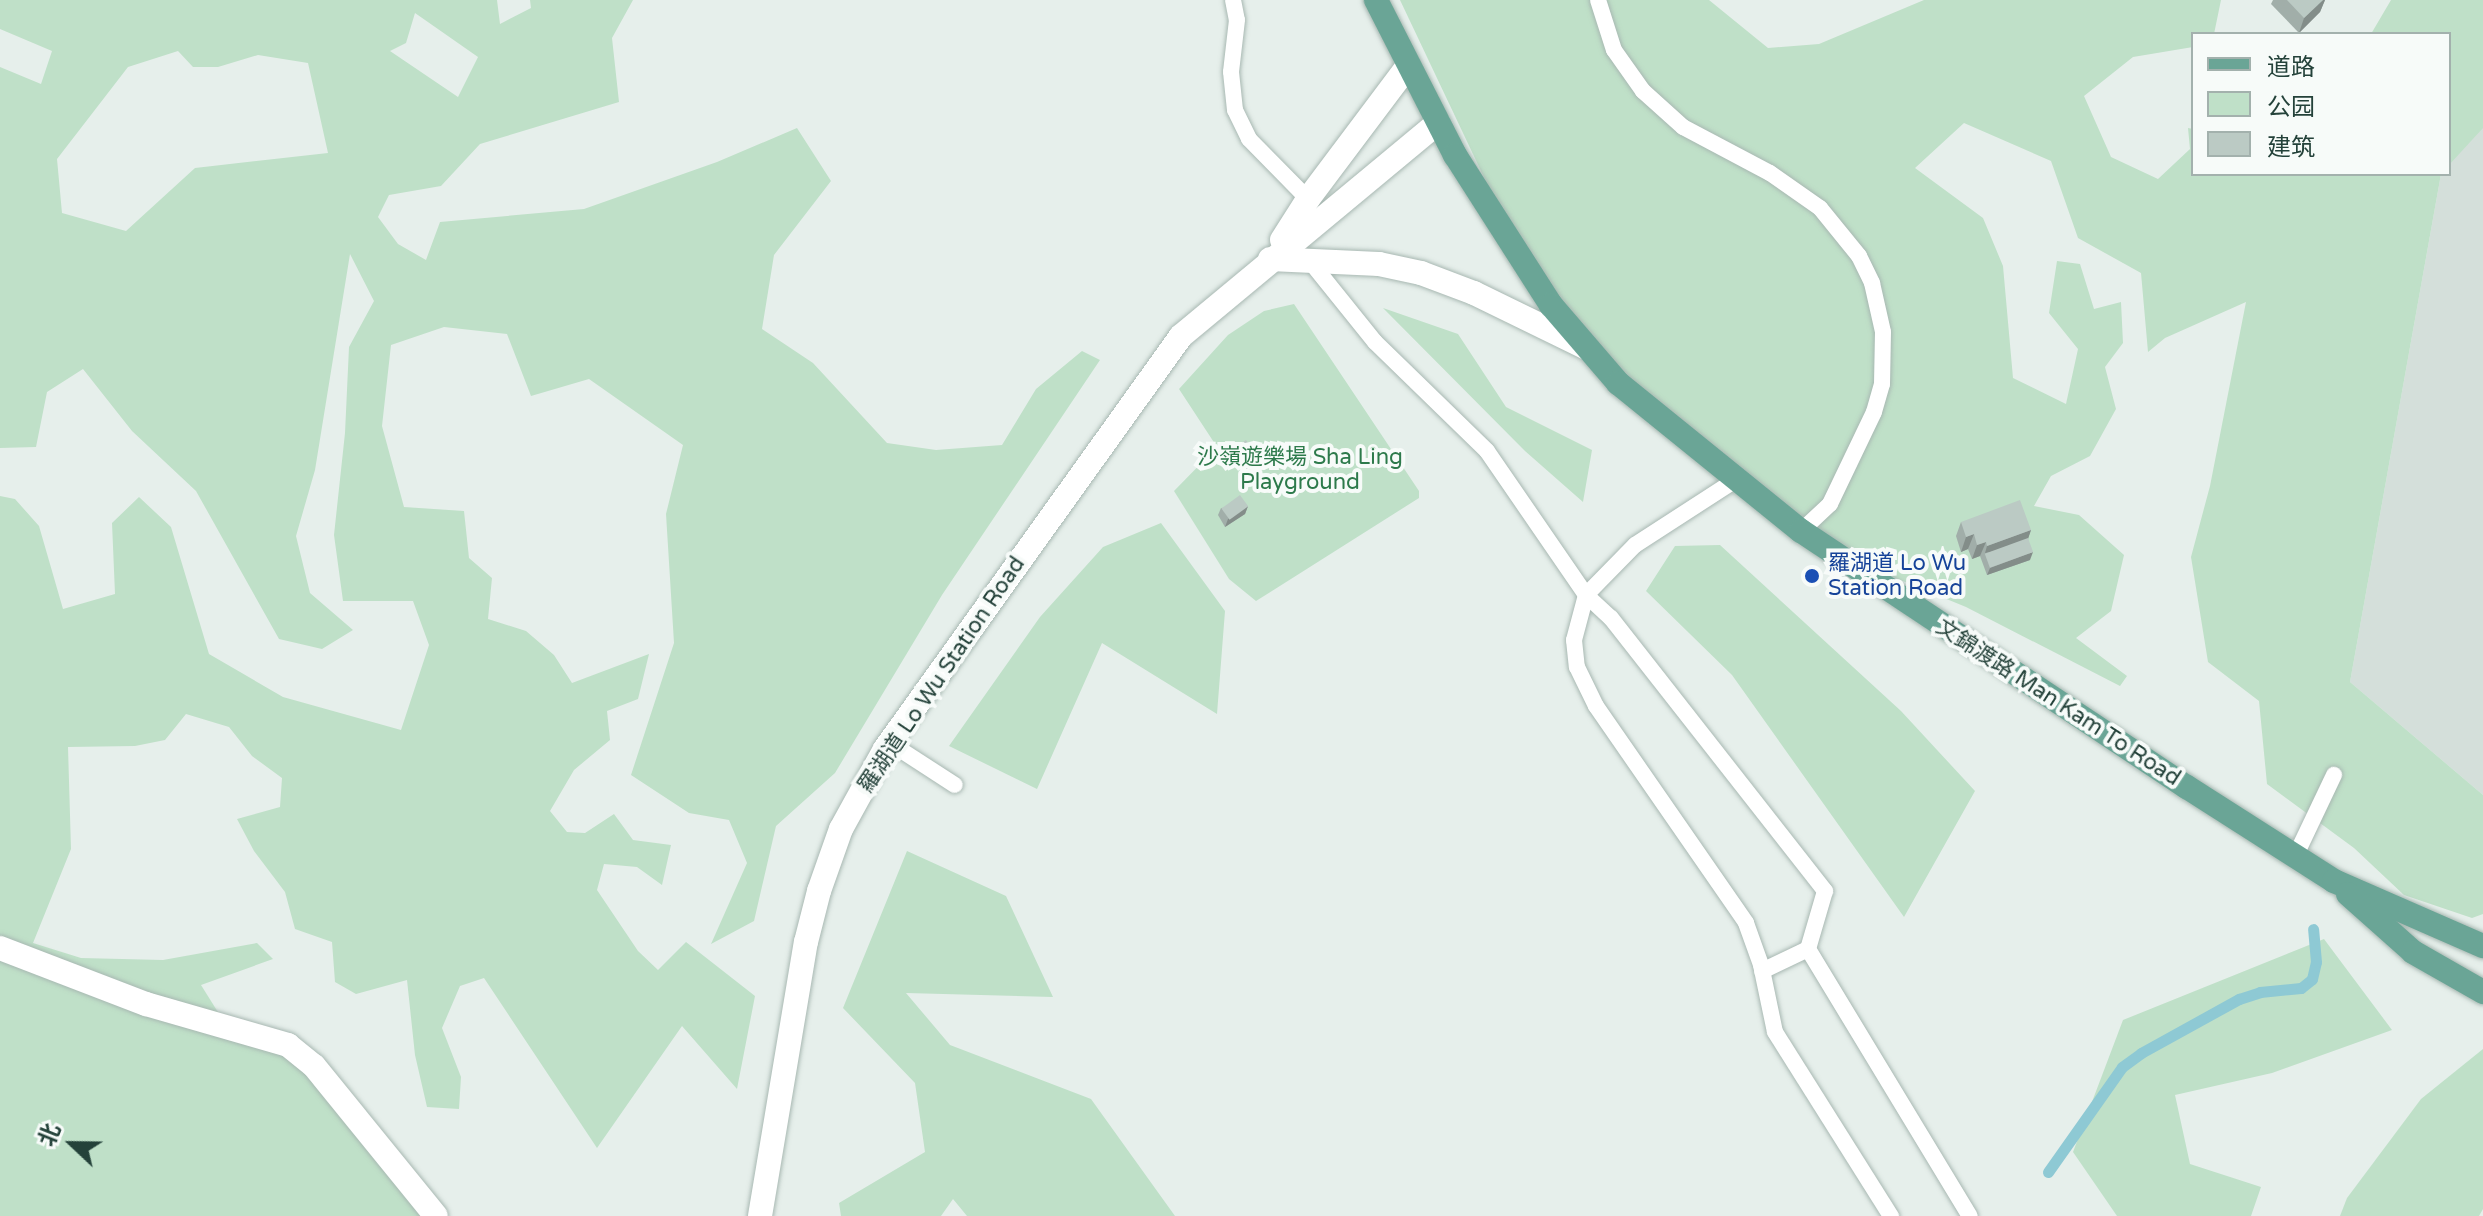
<!DOCTYPE html>
<html>
<head>
<meta charset="utf-8">
<style>
	body { margin:0 }
	#map { position:relative; width:2483px; height:1216px; overflow:hidden; background:#e6efeb; font-family:"Varela Round","Noto Sans SC",sans-serif }
	div>[style] { position:absolute }
	[style*='--x'] { left:calc(var(--x)*1px); top:calc(var(--y)*1px); width:calc(var(--w)*1px); rotate:calc(var(--a)*1deg) }
	.built>* { inset:0; background:#d4dfda }
	.green>* { inset:0; background:#bfe0c8 }
	.stream>* { height:11px; margin:-5.5px; padding:0 5.5px; transform-origin:5.5px; border-radius:5.5px; background:#8ec9d4 }
	.roads { filter:drop-shadow(0 0 2px #a8b8b2) drop-shadow(0 0 2px #a8b8b2) }
	.service>* { height:16px; margin:-8px; padding:0 8px; transform-origin:8px; border-radius:8px; background:#fff }
	.minor>* { height:24px; margin:-12px; padding:0 12px; transform-origin:12px; border-radius:12px; background:#fff }
	.primary>* { height:24px; margin:-12px; padding:0 12px; transform-origin:12px; border-radius:12px; background:#6aa596 }
	.wall>* { inset:0; background:#a1aea9 }
	.shaded-wall>* { inset:0; background:#838d89 }
	.building>* { inset:0; background:#bbcac4; transform-origin:0 0 }
	.dots>* { width:22px; height:22px; translate:-50% -50%; box-sizing:border-box; border:4px solid #f7fbf9; border-radius:50% }
	span { translate:-50% -50%; white-space:nowrap; text-align:center; line-height:1.15; -webkit-text-stroke:8px #f7fbf9; paint-order:stroke }
	.park-label { font-size:22px; color:#2d7a4b }
	.transit-label { font-size:22px; color:#164399 }
	.left { translate:0 -50%; text-align:left }
	.street-label { font-size:22px; color:#24423a }
	.legend { position:absolute; left:2191px; top:32px; width:260px; height:144px; box-sizing:border-box; background:#f7fbf9; border:2px solid #a3b1ad; margin:0; padding:10px 14px; list-style:none; font-size:24px; color:#24423a }
	.legend li { display:flex; align-items:center; gap:16px; height:40px }
	.legend b { width:40px; border:2px solid #a3b1ad }
	.north { position:absolute; left:32px; top:1104px; width:80px; height:80px; -webkit-text-stroke:6px #f7fbf9; paint-order:stroke; rotate:292deg; font-size:22px; font-weight:700; line-height:32px; text-align:center; color:#24423a }
	.north::after { content:''; display:block; margin:auto; width:28px; height:36px; background:#24423a; clip-path:polygon(50% 0,100% 100%,50% 72%,0 100%) }
</style>
</head>
<body>
<div id="map">
	<div class="built">
		<i style="clip-path:polygon(2483px 122px,2483px 795px,2350px 682px,2441px 174px,2449px 174px,2449px 157px)"></i>
	</div>
	<div class="green">
		<i style="clip-path:polygon(evenodd,0 0,497px 0,500px 24px,531px 8px,530px 0,633px 0,612px 38px,619px 102px,480px 144px,441px 186px,389px 195px,378px 217px,398px 244px,426px 260px,440px 222px,584px 209px,717px 162px,797px 128px,831px 181px,774px 255px,762px 329px,813px 363px,887px 443px,936px 450px,1002px 445px,1036px 389px,1082px 351px,1100px 360px,942px 595px,835px 773px,776px 826px,754px 921px,711px 944px,747px 863px,729px 820px,689px 813px,631px 775px,674px 643px,666px 514px,683px 445px,589px 379px,531px 396px,507px 334px,444px 327px,391px 345px,382px 426px,404px 507px,464px 511px,469px 558px,492px 578px,488px 619px,526px 631px,554px 655px,572px 683px,649px 654px,638px 699px,607px 711px,610px 740px,574px 770px,550px 811px,567px 832px,585px 833px,614px 814px,633px 840px,671px 845px,662px 885px,637px 867px,604px 864px,597px 890px,638px 951px,658px 970px,686px 942px,755px 996px,737px 1089px,682px 1026px,597px 1148px,484px 978px,460px 986px,442px 1028px,461px 1077px,459px 1109px,427px 1107px,415px 1055px,407px 980px,356px 994px,335px 982px,332px 942px,295px 929px,285px 892px,254px 851px,237px 819px,280px 807px,282px 778px,252px 756px,229px 727px,186px 714px,165px 740px,135px 746px,68px 747px,71px 849px,33px 943px,81px 958px,163px 960px,257px 943px,273px 959px,201px 985px,226px 1025px,314px 1066px,436px 1216px,0 1216px,0 496px,15px 499px,39px 526px,63px 609px,115px 594px,112px 523px,139px 497px,171px 527px,209px 654px,283px 697px,401px 730px,429px 645px,413px 601px,343px 601px,334px 535px,345px 433px,349px 347px,374px 301px,350px 254px,315px 470px,296px 536px,310px 593px,353px 630px,322px 649px,279px 639px,196px 491px,132px 431px,83px 369px,47px 392px,36px 447px,0 448px,0 67px,41px 84px,52px 51px,0 29px,0 0,415px 13px,478px 57px,458px 97px,390px 51px,406px 43px,415px 13px,0 0,178px 51px,193px 67px,218px 67px,258px 55px,308px 63px,328px 153px,195px 168px,126px 231px,62px 213px,57px 159px,128px 67px,178px 51px)"></i>
		<i style="clip-path:polygon(1400px 0,1709px 0,1768px 48px,1819px 44px,1924px 0,2221px 0,2214px 34px,2193px 34px,2193px 47px,2133px 57px,2084px 96px,2111px 157px,2158px 179px,2190px 149px,2188px 128px,2193px 129px,2193px 174px,2441px 174px,2350px 682px,2483px 795px,2483px 914px,2472px 918px,2404px 895px,2354px 848px,2267px 784px,2259px 701px,2208px 662px,2191px 557px,2210px 486px,2246px 302px,2165px 338px,2148px 352px,2141px 273px,2078px 238px,2051px 161px,1964px 123px,1915px 168px,1983px 218px,2003px 266px,2013px 378px,2066px 404px,2078px 349px,2049px 313px,2057px 261px,2080px 264px,2094px 309px,2121px 302px,2123px 343px,2105px 367px,2116px 409px,2090px 456px,2051px 476px,2034px 506px,2079px 515px,2124px 555px,2111px 611px,2076px 638px,2127px 676px,2120px 686px,1966px 607px,1832px 552px,1639px 400px,1526px 266px)"></i>
		<i style="clip-path:polygon(2391px 0,2483px 0,2483px 128px,2449px 165px,2449px 34px,2371px 34px)"></i>
		<i style="clip-path:polygon(1294px 304px,1419px 491px,1419px 498px,1256px 601px,1229px 579px,1174px 491px,1217px 447px,1179px 389px,1228px 335px,1264px 311px)"></i>
		<i style="clip-path:polygon(1383px 308px,1458px 334px,1506px 407px,1592px 450px,1583px 502px,1525px 451px)"></i>
		<i style="clip-path:polygon(1161px 523px,1225px 611px,1217px 714px,1102px 643px,1037px 789px,949px 746px,1040px 617px,1103px 547px)"></i>
		<i style="clip-path:polygon(1720px 545px,1901px 711px,1975px 791px,1904px 917px,1732px 675px,1646px 591px,1675px 546px)"></i>
		<i style="clip-path:polygon(907px 851px,1006px 896px,1053px 997px,906px 993px,950px 1045px,1091px 1099px,1175px 1216px,967px 1216px,953px 1199px,941px 1216px,841px 1216px,839px 1203px,925px 1152px,915px 1083px,843px 1008px)"></i>
		<i style="clip-path:polygon(2324px 939px,2392px 1030px,2272px 1073px,2175px 1095px,2190px 1164px,2261px 1187px,2251px 1216px,2117px 1216px,2073px 1152px,2123px 1020px)"></i>
		<i style="clip-path:polygon(2483px 1049px,2483px 1209px,2479px 1216px,2340px 1216px,2347px 1198px,2421px 1099px)"></i>
	</div>
	<div class="stream">
		<i style="--x:2048;--y:1172;--w:128;--a:-54.8"></i>
		<i style="--x:2122;--y:1067;--w:24;--a:-36"></i>
		<i style="--x:2141;--y:1053;--w:112;--a:-28.9"></i>
		<i style="--x:2239;--y:999;--w:22;--a:-18"></i>
		<i style="--x:2260;--y:992;--w:41;--a:-5.6"></i>
		<i style="--x:2301;--y:988;--w:14;--a:-39"></i>
		<i style="--x:2312;--y:979;--w:17;--a:-77"></i>
		<i style="--x:2316;--y:962;--w:33;--a:-95"></i>
	</div>
	<div class="roads">
		<div class="service">
			<i style="--x:1233;--y:0;--w:20;--a:79"></i>
			<i style="--x:1237;--y:20;--w:52;--a:96.6"></i>
			<i style="--x:1231;--y:72;--w:38;--a:84"></i>
			<i style="--x:1235;--y:110;--w:32;--a:64"></i>
			<i style="--x:1249;--y:139;--w:84;--a:45.5"></i>
			<i style="--x:1598;--y:0;--w:52;--a:72.3"></i>
			<i style="--x:1614;--y:50;--w:50;--a:54.7"></i>
			<i style="--x:1643;--y:91;--w:54;--a:42"></i>
			<i style="--x:1683;--y:127;--w:98;--a:27.9"></i>
			<i style="--x:1770;--y:173;--w:61;--a:35"></i>
			<i style="--x:1820;--y:208;--w:62;--a:50.9"></i>
			<i style="--x:1859;--y:256;--w:30;--a:64"></i>
			<i style="--x:1872;--y:283;--w:50;--a:77.3"></i>
			<i style="--x:1883;--y:332;--w:52;--a:91.1"></i>
			<i style="--x:1882;--y:384;--w:29;--a:106"></i>
			<i style="--x:1874;--y:412;--w:102;--a:115.6"></i>
			<i style="--x:1830;--y:504;--w:40;--a:137"></i>
			<i style="--x:1309;--y:260;--w:105;--a:51.2"></i>
			<i style="--x:1375;--y:342;--w:156;--a:44.2"></i>
			<i style="--x:1487;--y:451;--w:175;--a:55.5"></i>
			<i style="--x:1586;--y:595;--w:34;--a:43"></i>
			<i style="--x:1611;--y:618;--w:347;--a:51.9"></i>
			<i style="--x:1825;--y:891;--w:60;--a:106.3"></i>
			<i style="--x:1808;--y:949;--w:312;--a:58.8"></i>
			<i style="--x:1737;--y:479;--w:121;--a:147.1"></i>
			<i style="--x:1635;--y:545;--w:70;--a:134.4"></i>
			<i style="--x:1586;--y:595;--w:47;--a:104.9"></i>
			<i style="--x:1574;--y:640;--w:27;--a:84"></i>
			<i style="--x:1577;--y:667;--w:43;--a:64"></i>
			<i style="--x:1596;--y:706;--w:264;--a:55.3"></i>
			<i style="--x:1746;--y:923;--w:45;--a:70.3"></i>
			<i style="--x:1761;--y:965;--w:68;--a:78.2"></i>
			<i style="--x:1775;--y:1032;--w:218;--a:57.8"></i>
			<i style="--x:890;--y:743;--w:77;--a:32.9"></i>
			<i style="--x:2295;--y:857;--w:91;--a:-64.6"></i>
			<i style="--x:1762;--y:971;--w:51;--a:-25.6"></i>
		</div>
		<div class="minor">
			<i style="--x:1282;--y:240;--w:49;--a:-57.6"></i>
			<i style="--x:1308;--y:199;--w:166;--a:-53.1"></i>
			<i style="--x:1270;--y:259;--w:109;--a:2.6"></i>
			<i style="--x:1379;--y:264;--w:43;--a:12.1"></i>
			<i style="--x:1421;--y:273;--w:57;--a:20.7"></i>
			<i style="--x:1474;--y:293;--w:126;--a:26"></i>
			<i style="--x:0;--y:948;--w:156;--a:21"></i>
			<i style="--x:146;--y:1004;--w:148;--a:16.1"></i>
			<i style="--x:288;--y:1045;--w:33;--a:39"></i>
			<i style="--x:314;--y:1066;--w:193;--a:50.9"></i>
			<i style="--x:760;--y:1216;--w:278;--a:-80.5"></i>
			<i style="--x:806;--y:942;--w:53;--a:-75.7"></i>
			<i style="--x:819;--y:891;--w:66;--a:-70.5"></i>
			<i style="--x:841;--y:829;--w:91;--a:-61.2"></i>
			<i style="--x:885;--y:749;--w:508;--a:-54.37"></i>
			<i style="--x:1181;--y:336;--w:334;--a:-39.7"></i>
		</div>
		<div class="primary">
			<i style="--x:1376;--y:0;--w:174;--a:63"></i>
			<i style="--x:1455;--y:155;--w:178;--a:57.4"></i>
			<i style="--x:1551;--y:305;--w:103;--a:49.3"></i>
			<i style="--x:1618;--y:383;--w:235;--a:39"></i>
			<i style="--x:1801;--y:531;--w:463;--a:33.6"></i>
			<i style="--x:2187;--y:787;--w:174;--a:32.6"></i>
			<i style="--x:2334;--y:881;--w:163;--a:23.6"></i>
			<i style="--x:2348;--y:894;--w:87;--a:41.7"></i>
			<i style="--x:2413;--y:952;--w:81;--a:29.7"></i>
		</div>
	</div>
	<div class="wall">
		<i style="clip-path:polygon(2273px 0,2325px 0,2320px 12px,2299px 33px,2271px 4px)"></i>
		<i style="clip-path:polygon(1235px 447px,1257px 466px,1246px 474px,1232px 455px)"></i>
		<i style="clip-path:polygon(1248px 506px,1245px 514px,1225px 527px,1218px 515px,1221px 508px)"></i>
		<i style="clip-path:polygon(1961px 522px,2031px 530px,2028px 538px,2030px 560px,1987px 575px,1980px 556px,1972px 559px,1968px 549px,1961px 552px,1956px 536px)"></i>
	</div>
	<div class="shaded-wall">
		<i style="clip-path:polygon(2323px 0,2325px 0,2320px 12px,2299px 33px,2304px 18px)"></i>
		<i style="clip-path:polygon(1259px 459px,1257px 466px,1246px 474px,1248px 467px)"></i>
		<i style="clip-path:polygon(1248px 506px,1245px 514px,1225px 527px,1228px 519px)"></i>
		<i style="clip-path:polygon(2031px 530px,2026px 545px,1985px 553px,1987px 546px)"></i>
		<i style="clip-path:polygon(1974px 534px,1968px 549px,1961px 552px,1966px 537px)"></i>
		<i style="clip-path:polygon(1986px 542px,1980px 556px,1972px 559px,1977px 545px)"></i>
		<i style="clip-path:polygon(2033px 552px,2030px 560px,1987px 575px,1990px 568px)"></i>
	</div>
	<div class="building">
		<i style="clip-path:polygon(2287px 0,2323px 0,2304px 18px)"></i>
		<i style="left:1246px;top:440px;width:23px;height:13px;rotate:56deg"></i>
		<i style="left:1240px;top:495px;width:14px;height:23px;rotate:54deg"></i>
		<i style="clip-path:polygon(2020px 500px,2031px 530px,1987px 546px,1986px 542px,1977px 545px,1974px 534px,1966px 537px,1961px 522px)"></i>
		<i style="left:2028px;top:538px;width:15px;height:46px;rotate:70deg"></i>
	</div>
	<div class="dots">
		<i style="left:1812px;top:576px;background:#1a4fb4"></i>
	</div>
	<div class="park-label">
		<span style="left:1300px;top:470px">沙嶺遊樂場 Sha Ling<br>Playground</span>
	</div>
	<div class="transit-label">
		<span class="left" style="left:1828px;top:576px">羅湖道 Lo Wu<br>Station Road</span>
	</div>
	<div class="street-label">
		<span style="left:942px;top:675px;rotate:-56deg">羅湖道 Lo Wu Station Road</span>
		<span style="left:2058px;top:703px;rotate:33deg">文錦渡路 Man Kam To Road</span>
	</div>
	<ul class="legend">
	<li><b style="height:10px;background:#6aa596"></b>道路</li>
	<li><b style="height:22px;background:#bfe0c8"></b>公园</li>
	<li><b style="height:22px;background:#bbcac4"></b>建筑</li>
	</ul>
	<div class="north">北</div>
</div>
</body>
</html>
